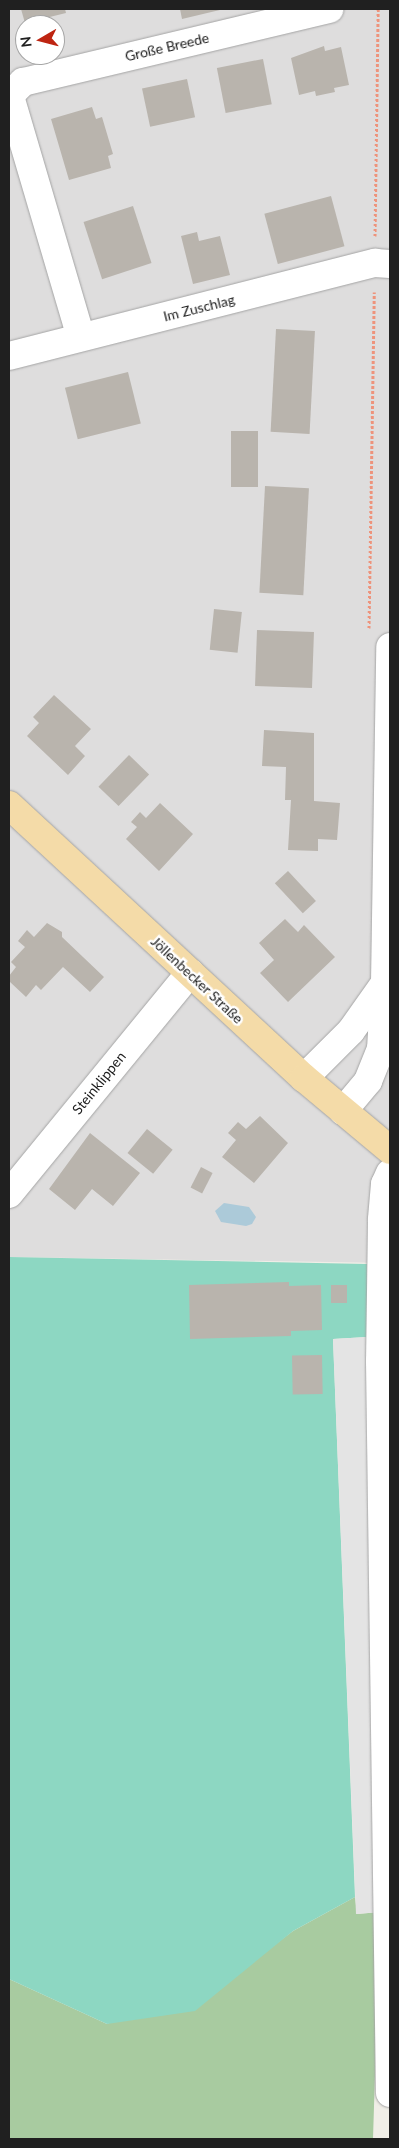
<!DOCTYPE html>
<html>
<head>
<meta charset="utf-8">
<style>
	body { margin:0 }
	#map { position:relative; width:399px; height:2148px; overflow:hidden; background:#f0eee7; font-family:Lato,sans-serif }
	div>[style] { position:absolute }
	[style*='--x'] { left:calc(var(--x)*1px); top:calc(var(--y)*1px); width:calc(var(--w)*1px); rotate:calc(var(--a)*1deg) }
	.residential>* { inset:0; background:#dedddd }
	.forest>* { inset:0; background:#a8cba0 }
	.pitch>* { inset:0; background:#8dd7c2 }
	.parking>* { inset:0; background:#e4e4e4 }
	.water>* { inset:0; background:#accad9 }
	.building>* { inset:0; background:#b9b4ad; transform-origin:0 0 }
	.path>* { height:3px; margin-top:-1.5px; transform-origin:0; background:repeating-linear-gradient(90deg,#ee937b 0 2.5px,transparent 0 5px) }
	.roads { filter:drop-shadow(0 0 1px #a4a4a4) drop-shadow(0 0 1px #a4a4a4) }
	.minor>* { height:28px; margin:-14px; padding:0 14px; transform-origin:14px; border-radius:14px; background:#fff }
	.major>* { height:28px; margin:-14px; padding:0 14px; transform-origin:14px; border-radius:14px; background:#f4dba8 }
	span { translate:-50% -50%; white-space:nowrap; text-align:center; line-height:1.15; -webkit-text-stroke:5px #fff; paint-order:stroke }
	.street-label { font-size:14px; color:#202020 }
	.frame { position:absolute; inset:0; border:10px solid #202020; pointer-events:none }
	.north { position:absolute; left:15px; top:15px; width:50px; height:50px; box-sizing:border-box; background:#fff; border:1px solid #a6a6a6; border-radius:50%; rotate:262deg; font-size:14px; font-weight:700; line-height:20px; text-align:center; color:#202020 }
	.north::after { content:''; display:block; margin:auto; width:18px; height:22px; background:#be2512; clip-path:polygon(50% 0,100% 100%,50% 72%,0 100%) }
</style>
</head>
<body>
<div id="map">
	<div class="residential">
		<i style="clip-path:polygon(evenodd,9px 9px,390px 9px,390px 1263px,9px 1257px,9px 9px,25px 25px,55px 25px,55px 55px,25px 55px,25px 25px)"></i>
	</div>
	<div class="forest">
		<i style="clip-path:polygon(355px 1897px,357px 1914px,380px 1912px,373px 2139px,9px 2139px,9px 1979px,107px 2024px,257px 1958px,293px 1931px)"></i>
	</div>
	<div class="pitch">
		<i style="clip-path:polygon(9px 1257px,367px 1264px,367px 1337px,333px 1339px,355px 1897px,293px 1931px,195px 2011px,107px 2024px,9px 1979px)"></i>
	</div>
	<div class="parking">
		<i style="clip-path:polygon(367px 1337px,380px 1912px,356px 1914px,333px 1339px)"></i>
	</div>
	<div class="water">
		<i style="clip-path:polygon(224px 1203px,249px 1207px,256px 1217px,252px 1224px,246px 1226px,221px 1222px,215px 1211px)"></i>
	</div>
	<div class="building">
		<i style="clip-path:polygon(21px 9px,65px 9px,66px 13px,25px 23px)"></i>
		<i style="clip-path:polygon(180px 9px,224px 9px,182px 19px)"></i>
		<i style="clip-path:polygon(324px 46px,325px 51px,341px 47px,349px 85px,334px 88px,335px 92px,316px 96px,315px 91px,299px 95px,291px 58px)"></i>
		<i style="left:263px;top:59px;width:46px;height:47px;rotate:79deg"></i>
		<i style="left:187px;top:79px;width:39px;height:46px;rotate:78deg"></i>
		<i style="clip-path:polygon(92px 107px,96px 119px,102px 117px,113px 154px,108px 156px,111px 168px,69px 180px,51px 119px)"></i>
		<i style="left:331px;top:196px;width:52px;height:69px;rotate:75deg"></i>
		<i style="left:133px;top:206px;width:60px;height:52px;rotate:72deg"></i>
		<i style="clip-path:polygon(197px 232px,199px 241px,220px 236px,230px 275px,193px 284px,181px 236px)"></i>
		<i style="left:276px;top:329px;width:39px;height:103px;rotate:3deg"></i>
		<i style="left:128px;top:372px;width:53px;height:65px;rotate:76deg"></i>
		<i style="left:231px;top:431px;width:27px;height:56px"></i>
		<i style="left:265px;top:486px;width:44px;height:107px;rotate:3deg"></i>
		<i style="left:214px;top:609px;width:28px;height:41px;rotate:6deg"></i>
		<i style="left:257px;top:630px;width:57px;height:56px;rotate:2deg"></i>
		<i style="clip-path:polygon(54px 695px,91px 729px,75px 746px,85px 756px,68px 775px,27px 736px,39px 723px,33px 717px)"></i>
		<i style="clip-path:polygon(264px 730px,314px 733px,314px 801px,340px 803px,337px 840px,318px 839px,318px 851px,288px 850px,291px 800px,285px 800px,286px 767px,262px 766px)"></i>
		<i style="left:129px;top:755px;width:28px;height:44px;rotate:44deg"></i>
		<i style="clip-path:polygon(160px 803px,193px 834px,159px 871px,126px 839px,137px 827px,131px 822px,140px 812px,146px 818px)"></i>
		<i style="left:288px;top:871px;width:41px;height:18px;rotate:47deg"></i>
		<i style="clip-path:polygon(285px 919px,298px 932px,304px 925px,335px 957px,288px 1002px,260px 973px,274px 960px,259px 943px)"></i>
		<i style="clip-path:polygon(47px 923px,62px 932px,62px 937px,104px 977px,90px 992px,63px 967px,41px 990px,36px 985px,26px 997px,9px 981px,9px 976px,16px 967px,11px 962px,25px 947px,18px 941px,27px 930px,34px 937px)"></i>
		<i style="clip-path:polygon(260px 1116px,288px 1143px,254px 1183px,222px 1157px,236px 1140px,228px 1133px,238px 1122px,246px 1129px)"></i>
		<i style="left:147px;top:1129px;width:33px;height:31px;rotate:39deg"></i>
		<i style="clip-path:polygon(90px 1133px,140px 1173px,113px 1206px,92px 1189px,75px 1210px,49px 1189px)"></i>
		<i style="left:201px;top:1167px;width:13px;height:23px;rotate:27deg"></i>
		<i style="clip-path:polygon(289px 1282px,289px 1286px,321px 1285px,322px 1330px,291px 1331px,291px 1336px,190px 1339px,189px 1285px)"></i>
		<i style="left:331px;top:1285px;width:16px;height:18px"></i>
		<i style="left:322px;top:1355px;width:39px;height:30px;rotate:89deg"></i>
	</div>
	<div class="path">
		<i style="--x:375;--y:236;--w:227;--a:-89.2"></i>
		<i style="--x:369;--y:628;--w:336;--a:-89.1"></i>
	</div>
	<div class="roads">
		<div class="minor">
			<i style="--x:9;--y:93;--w:254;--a:73.6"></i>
			<i style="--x:9;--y:96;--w:20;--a:-45"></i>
			<i style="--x:23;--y:82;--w:315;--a:-13.4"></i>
			<i style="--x:9;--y:356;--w:378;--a:-14.3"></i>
			<i style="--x:375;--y:263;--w:15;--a:4"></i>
			<i style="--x:304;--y:1078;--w:66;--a:-45"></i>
			<i style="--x:351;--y:1031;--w:59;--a:-54.7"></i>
			<i style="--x:343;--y:1111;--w:39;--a:-50"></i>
			<i style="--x:368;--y:1081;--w:35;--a:-68"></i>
			<i style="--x:381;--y:1049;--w:66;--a:-86.5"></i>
			<i style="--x:385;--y:983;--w:336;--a:-89.1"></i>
			<i style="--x:390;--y:1173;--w:12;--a:114"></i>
			<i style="--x:385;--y:1184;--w:36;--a:95"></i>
			<i style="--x:382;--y:1220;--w:141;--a:90.8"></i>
			<i style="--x:380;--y:1361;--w:732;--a:89.22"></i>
			<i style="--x:9;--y:1194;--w:286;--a:-50.7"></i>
		</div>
		<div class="major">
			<i style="--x:9;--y:805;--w:402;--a:42.8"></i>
			<i style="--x:304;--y:1078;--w:112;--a:39.9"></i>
		</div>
	</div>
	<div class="street-label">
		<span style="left:167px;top:47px;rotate:-13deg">Große Breede</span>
		<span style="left:199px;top:308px;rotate:-14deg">Im Zuschlag</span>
		<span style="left:197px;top:980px;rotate:43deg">Jöllenbecker Straße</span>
		<span style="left:99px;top:1083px;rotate:-51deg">Steinklippen</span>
	</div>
	<div class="frame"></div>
	<div class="north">N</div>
</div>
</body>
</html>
